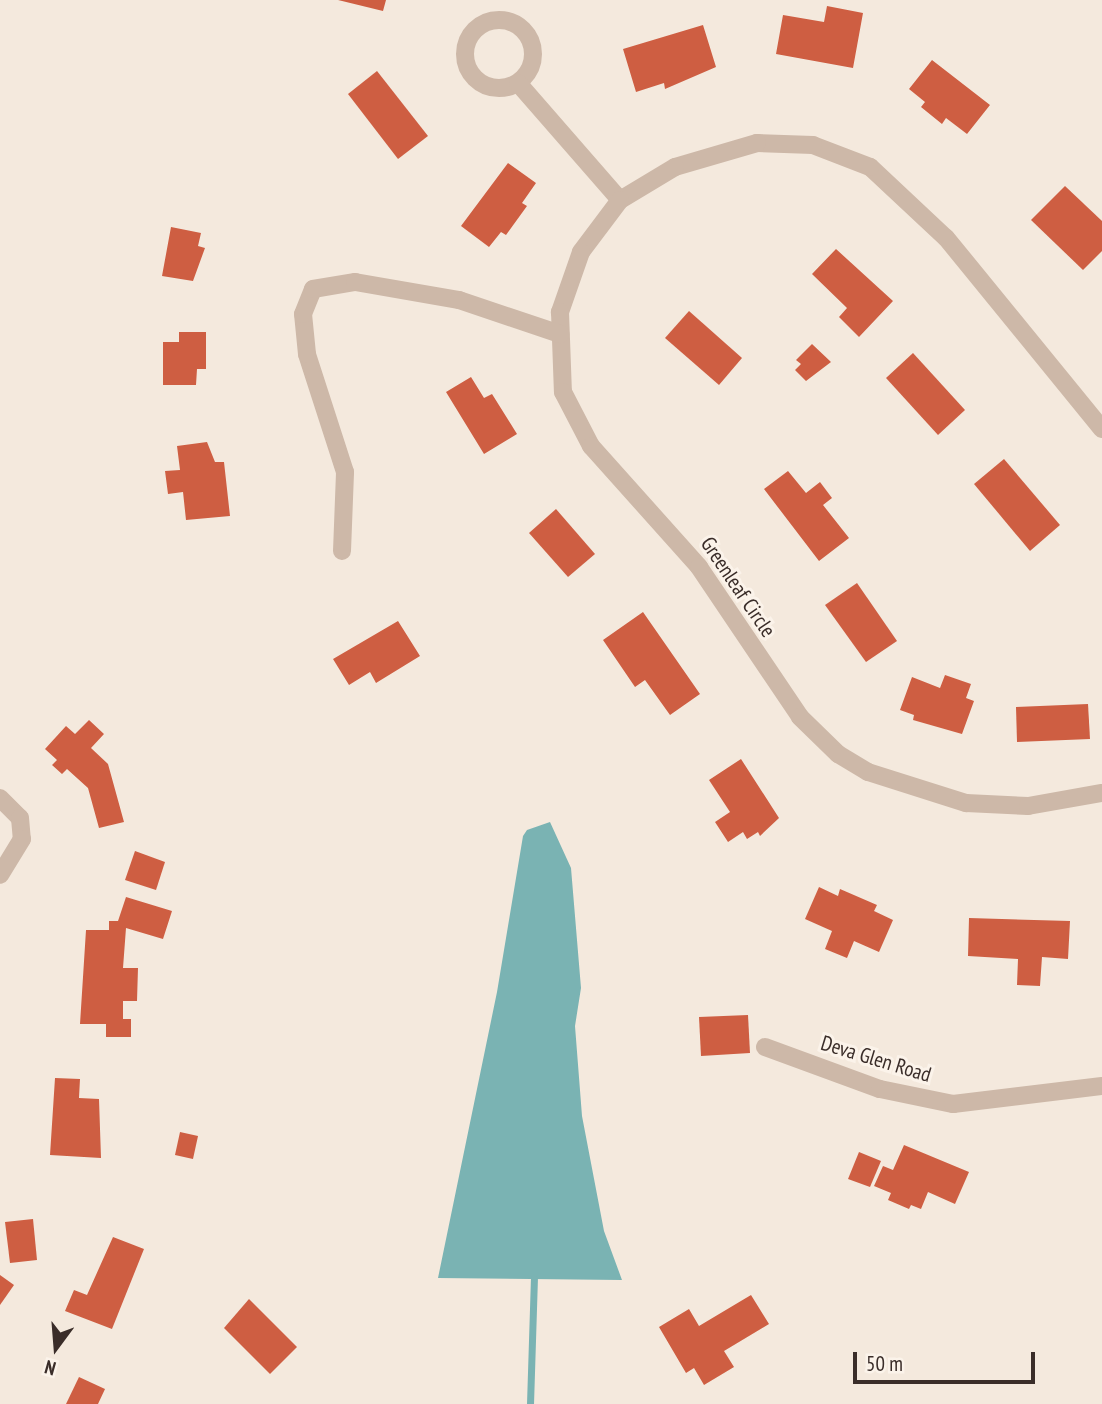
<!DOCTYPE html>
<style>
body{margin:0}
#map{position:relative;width:1102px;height:1404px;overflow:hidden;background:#f4e9dd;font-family:"PT Sans Narrow",sans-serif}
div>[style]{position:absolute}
.water>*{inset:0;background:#7ab3b3}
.stream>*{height:7px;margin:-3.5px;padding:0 3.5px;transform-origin:3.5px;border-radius:3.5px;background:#7ab3b3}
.building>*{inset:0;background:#ce5e42}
.street>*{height:18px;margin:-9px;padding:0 9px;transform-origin:9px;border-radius:9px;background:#cdb8a8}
.street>.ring{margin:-9px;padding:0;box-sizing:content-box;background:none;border:18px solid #cdb8a8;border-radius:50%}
span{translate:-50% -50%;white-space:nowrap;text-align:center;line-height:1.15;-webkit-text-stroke:6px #fbf3ea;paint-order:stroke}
.street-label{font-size:21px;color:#3a2d29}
.north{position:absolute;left:21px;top:1313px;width:70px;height:70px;-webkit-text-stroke:5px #fbf3ea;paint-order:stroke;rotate:196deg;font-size:19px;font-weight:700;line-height:28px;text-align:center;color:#3a2d29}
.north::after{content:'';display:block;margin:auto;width:24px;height:32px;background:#3a2d29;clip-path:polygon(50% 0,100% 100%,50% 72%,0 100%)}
.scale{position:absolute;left:853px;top:1352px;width:182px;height:32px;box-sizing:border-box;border:4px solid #3a2d29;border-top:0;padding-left:9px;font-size:21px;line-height:24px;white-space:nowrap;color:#3a2d29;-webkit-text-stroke:5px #fbf3ea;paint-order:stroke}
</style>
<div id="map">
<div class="water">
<i style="clip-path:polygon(550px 822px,571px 868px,581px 988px,575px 1026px,582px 1116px,604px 1231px,622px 1280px,438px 1278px,497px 992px,523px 836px,527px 830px)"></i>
</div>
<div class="stream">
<i style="left:530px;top:1404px;width:125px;rotate:-88.2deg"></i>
</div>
<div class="building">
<i style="clip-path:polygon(338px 0,386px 0,383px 11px)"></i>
<i style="clip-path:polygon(827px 6px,863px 13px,853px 68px,776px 54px,783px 15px,824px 22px)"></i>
<i style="clip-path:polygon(703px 25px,716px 67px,665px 89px,664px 83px,636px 92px,623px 49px)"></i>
<i style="clip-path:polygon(932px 60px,990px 105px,967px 134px,946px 118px,942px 124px,921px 107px,925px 102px,909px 89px)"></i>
<i style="clip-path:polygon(377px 71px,428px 136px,398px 159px,348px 94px)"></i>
<i style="clip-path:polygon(508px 163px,536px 183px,522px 203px,527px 206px,506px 235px,501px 232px,489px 247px,461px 226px)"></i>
<i style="clip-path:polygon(1065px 186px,1102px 221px,1102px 251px,1083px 270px,1031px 220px)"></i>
<i style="clip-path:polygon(171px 227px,201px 233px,198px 246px,205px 248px,193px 281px,162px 276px)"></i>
<i style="clip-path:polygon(836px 249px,893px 301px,859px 337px,839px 317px,847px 308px,812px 274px)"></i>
<i style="clip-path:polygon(689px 311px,742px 358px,719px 385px,665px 338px)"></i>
<i style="clip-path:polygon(179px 332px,206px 332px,206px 369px,197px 369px,196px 385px,163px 385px,163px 342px,179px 342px)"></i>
<i style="clip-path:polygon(812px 344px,831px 362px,806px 381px,795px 370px,801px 364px,796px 360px)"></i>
<i style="clip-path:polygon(913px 353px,965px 410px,938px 435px,886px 378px)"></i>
<i style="clip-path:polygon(471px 377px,484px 398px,492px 394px,517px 434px,484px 454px,446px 392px)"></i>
<i style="clip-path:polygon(207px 442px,215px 462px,224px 462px,230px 516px,186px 520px,183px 492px,168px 494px,165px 471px,180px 470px,177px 446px)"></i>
<i style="clip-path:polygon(1004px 459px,1060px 525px,1030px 551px,974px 484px)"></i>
<i style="clip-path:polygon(788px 471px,806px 493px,820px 482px,832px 498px,823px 505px,849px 538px,819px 561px,764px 489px)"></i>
<i style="clip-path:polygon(556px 509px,595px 554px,568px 577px,529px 533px)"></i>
<i style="clip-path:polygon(857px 583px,897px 641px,866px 662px,825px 605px)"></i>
<i style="clip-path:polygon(643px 612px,700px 694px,670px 715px,645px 680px,635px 687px,603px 640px)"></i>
<i style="clip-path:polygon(398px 621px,420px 656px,376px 683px,370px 672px,349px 685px,333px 659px)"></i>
<i style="clip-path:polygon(945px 675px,971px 684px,966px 698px,974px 701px,962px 734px,913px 720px,914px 715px,900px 710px,912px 677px,940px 688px)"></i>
<i style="clip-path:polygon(1088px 704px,1090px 739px,1017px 742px,1016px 707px)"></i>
<i style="clip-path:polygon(89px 720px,104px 734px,91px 748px,108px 764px,124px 822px,99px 828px,88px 788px,67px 769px,62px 774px,52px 765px,57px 760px,45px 749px,66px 726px,75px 734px)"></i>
<i style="clip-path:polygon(741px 759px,779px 818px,760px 836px,758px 832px,747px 839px,743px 832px,728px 842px,715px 822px,730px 812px,709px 780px)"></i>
<i style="clip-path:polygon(135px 851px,165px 862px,156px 890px,125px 880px)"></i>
<i style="clip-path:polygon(819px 887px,838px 896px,840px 889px,877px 905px,874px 911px,893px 920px,879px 952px,854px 941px,847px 958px,825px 949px,832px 931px,805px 919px)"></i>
<i style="clip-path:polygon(126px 897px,172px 911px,163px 939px,126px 928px,123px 968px,138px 968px,137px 1001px,123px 1001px,123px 1019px,131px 1019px,131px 1037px,106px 1037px,106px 1024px,80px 1024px,86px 930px,109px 930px,109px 921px,118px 921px)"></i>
<i style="clip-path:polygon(969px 918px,1070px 921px,1068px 959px,1042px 957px,1040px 986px,1017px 985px,1018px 959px,968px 956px)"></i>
<i style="clip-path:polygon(748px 1015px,750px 1053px,701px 1056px,699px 1017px)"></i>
<i style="clip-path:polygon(55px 1078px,80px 1079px,79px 1098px,99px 1099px,101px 1158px,50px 1155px)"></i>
<i style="clip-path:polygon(180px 1132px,198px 1136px,193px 1159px,175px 1155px)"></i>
<i style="clip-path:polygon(904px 1145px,969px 1172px,955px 1204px,928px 1192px,921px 1209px,911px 1205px,909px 1209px,888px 1200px,891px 1193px,874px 1186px,883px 1166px,893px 1170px)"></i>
<i style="clip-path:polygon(859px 1152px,881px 1161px,870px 1187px,848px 1179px)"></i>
<i style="clip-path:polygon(33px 1219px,37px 1260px,10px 1263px,5px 1222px)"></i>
<i style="clip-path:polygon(113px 1237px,144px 1249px,112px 1329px,65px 1311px,74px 1290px,87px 1295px)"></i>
<i style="clip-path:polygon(0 1275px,14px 1285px,0 1305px)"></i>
<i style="clip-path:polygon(751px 1295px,769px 1324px,724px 1351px,734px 1367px,704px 1385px,694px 1368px,686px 1373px,659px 1327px,689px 1309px,699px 1326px)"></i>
<i style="clip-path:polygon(249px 1299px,297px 1347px,270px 1374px,224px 1328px)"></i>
<i style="clip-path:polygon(79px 1377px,105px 1389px,98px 1404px,66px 1404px)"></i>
</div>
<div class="street">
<i class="ring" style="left:465px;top:20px;width:50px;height:50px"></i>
<i style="left:518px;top:83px;width:155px;rotate:48.9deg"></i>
<i style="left:1102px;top:429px;width:247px;rotate:-129.2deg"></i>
<i style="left:946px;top:238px;width:104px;rotate:-136.9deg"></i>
<i style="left:870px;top:167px;width:61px;rotate:-158.9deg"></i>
<i style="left:813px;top:145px;width:56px;rotate:-178deg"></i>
<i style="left:757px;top:143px;width:85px;rotate:163.7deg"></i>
<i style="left:675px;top:167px;width:64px;rotate:149deg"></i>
<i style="left:620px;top:200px;width:65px;rotate:126.9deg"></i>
<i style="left:581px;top:252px;width:64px;rotate:109.3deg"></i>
<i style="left:560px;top:312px;width:80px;rotate:87.9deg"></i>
<i style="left:563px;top:392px;width:61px;rotate:62.6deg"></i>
<i style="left:591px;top:446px;width:162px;rotate:48.2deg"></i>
<i style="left:699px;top:567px;width:181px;rotate:56deg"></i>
<i style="left:800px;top:717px;width:53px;rotate:44.2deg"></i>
<i style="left:838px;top:754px;width:35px;rotate:31deg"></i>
<i style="left:868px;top:772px;width:103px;rotate:17.6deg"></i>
<i style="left:966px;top:803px;width:62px;rotate:2.8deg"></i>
<i style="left:1028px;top:806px;width:75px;rotate:-10deg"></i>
<i style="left:342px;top:551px;width:79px;rotate:-87.8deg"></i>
<i style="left:345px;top:472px;width:124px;rotate:-107.9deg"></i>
<i style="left:307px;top:354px;width:40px;rotate:-95.7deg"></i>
<i style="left:303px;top:314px;width:27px;rotate:-68deg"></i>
<i style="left:313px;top:289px;width:43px;rotate:-9.5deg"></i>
<i style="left:355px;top:282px;width:106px;rotate:9.8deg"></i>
<i style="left:459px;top:300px;width:107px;rotate:18.6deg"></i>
<i style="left:0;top:798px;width:28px;rotate:45deg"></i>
<i style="left:20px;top:818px;width:21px;rotate:85deg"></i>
<i style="left:22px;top:839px;width:42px;rotate:121.4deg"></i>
<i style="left:765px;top:1047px;width:122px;rotate:20.1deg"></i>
<i style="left:880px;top:1089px;width:75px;rotate:11.6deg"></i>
<i style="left:953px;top:1104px;width:150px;rotate:-6.9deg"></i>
</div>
<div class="street-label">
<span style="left:738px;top:587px;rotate:56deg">Greenleaf Circle</span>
<span style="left:876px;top:1059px;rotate:17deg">Deva Glen Road</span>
</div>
<div class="north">N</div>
<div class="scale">50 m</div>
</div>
